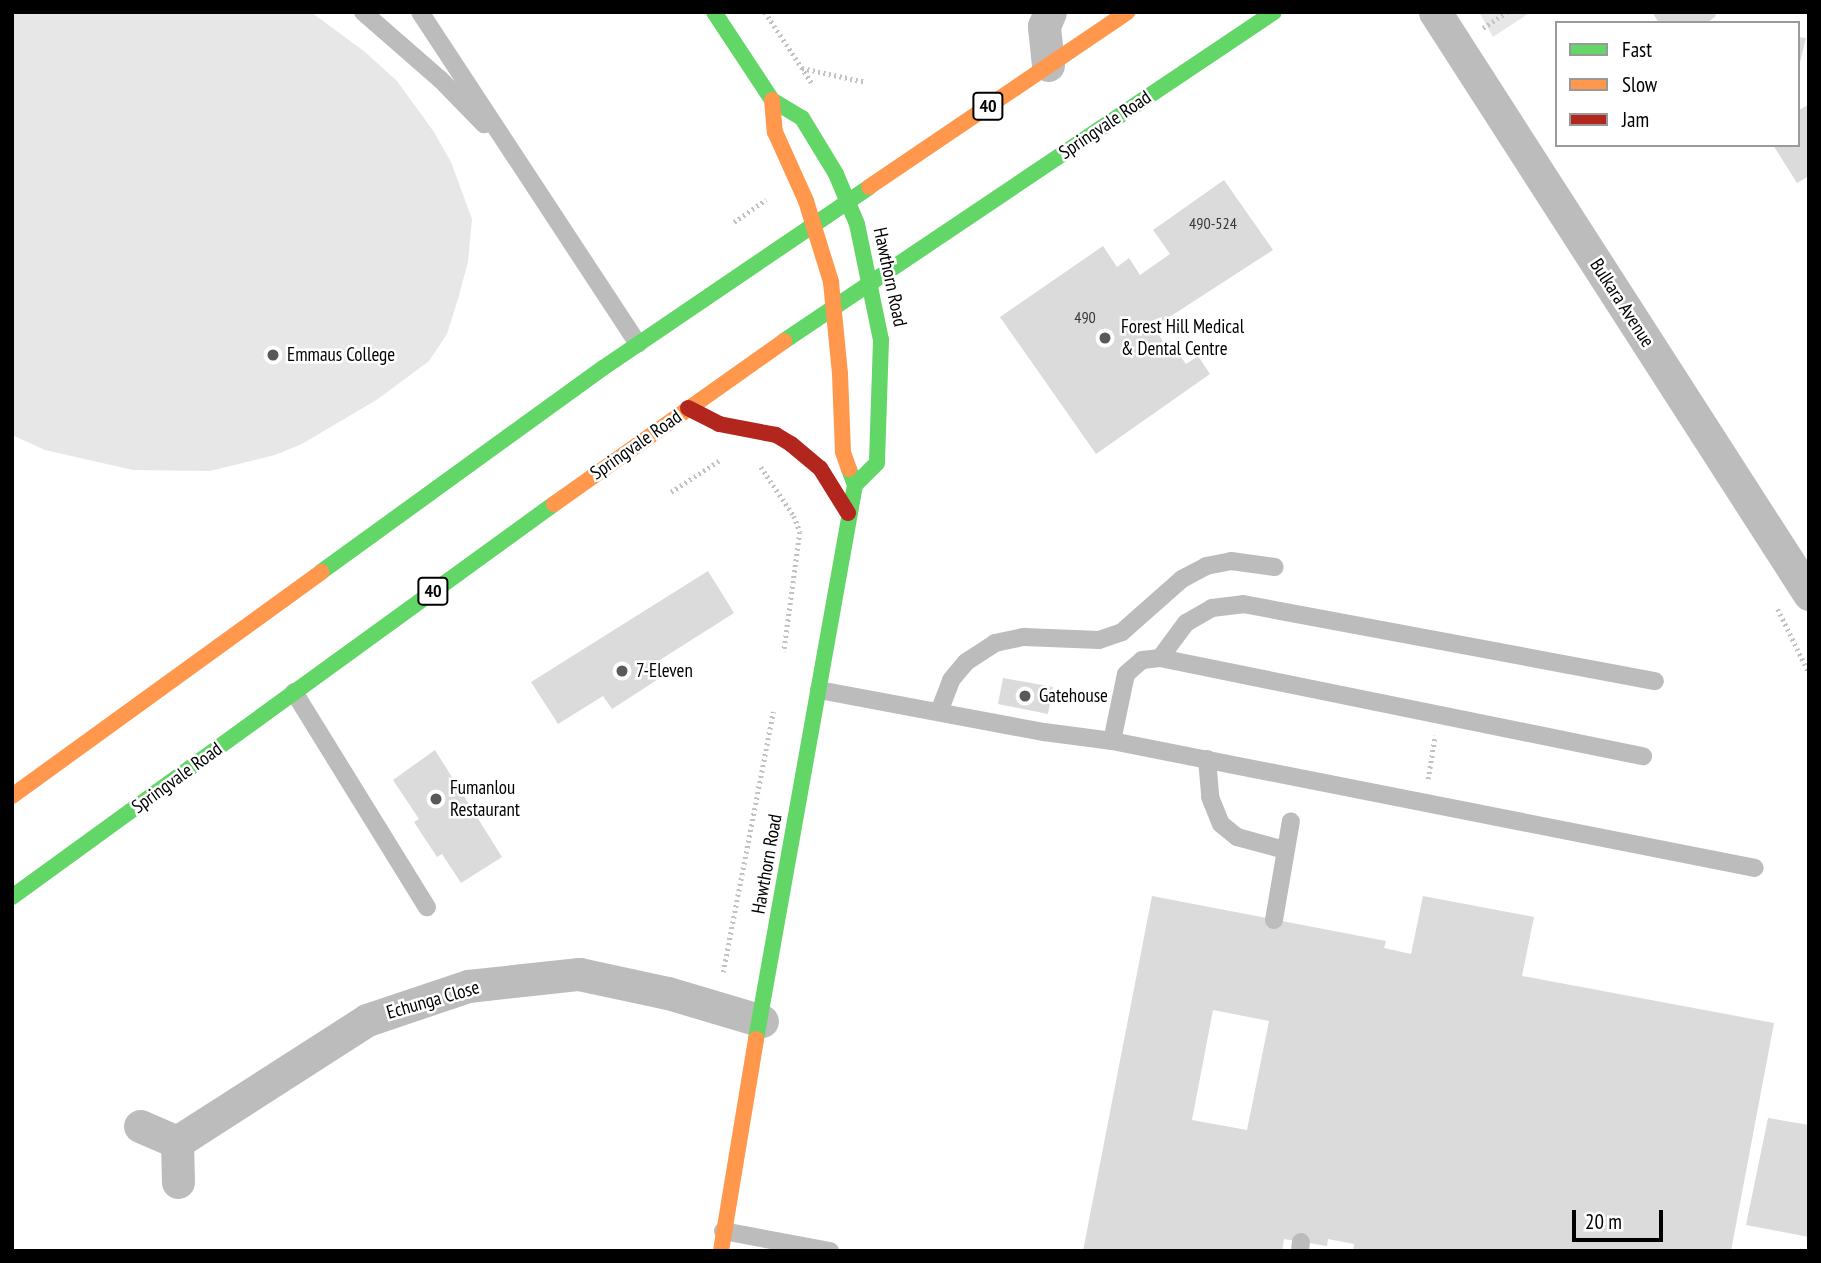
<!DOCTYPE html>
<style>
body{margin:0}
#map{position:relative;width:1821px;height:1263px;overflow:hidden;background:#fff;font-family:"PT Sans Narrow",sans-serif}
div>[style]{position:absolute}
.green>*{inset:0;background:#e7e7e7}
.building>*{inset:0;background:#dbdbdb}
.path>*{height:4.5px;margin-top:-2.25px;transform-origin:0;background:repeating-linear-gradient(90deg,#c2c2c2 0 2px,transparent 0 5.5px)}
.lane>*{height:18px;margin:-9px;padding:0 9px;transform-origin:9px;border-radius:9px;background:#bcbcbc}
.street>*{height:33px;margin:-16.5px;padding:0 16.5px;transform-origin:16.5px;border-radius:16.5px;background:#bcbcbc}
.fast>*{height:16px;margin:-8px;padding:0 8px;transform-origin:8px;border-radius:8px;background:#63d668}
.slow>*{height:16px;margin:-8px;padding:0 8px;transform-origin:8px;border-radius:8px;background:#ff974d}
.jam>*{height:16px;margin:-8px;padding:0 8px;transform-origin:8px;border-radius:8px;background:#b3261e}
.dots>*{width:19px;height:19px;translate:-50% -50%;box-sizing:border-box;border:4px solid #fff;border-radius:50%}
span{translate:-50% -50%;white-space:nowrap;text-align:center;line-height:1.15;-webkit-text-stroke:5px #fff;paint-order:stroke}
.number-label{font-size:16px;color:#373737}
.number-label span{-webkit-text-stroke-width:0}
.shield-label span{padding:2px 5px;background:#fff;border:2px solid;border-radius:5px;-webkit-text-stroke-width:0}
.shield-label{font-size:18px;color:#000;font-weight:700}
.street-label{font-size:19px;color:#000}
.poi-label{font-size:19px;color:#000}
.left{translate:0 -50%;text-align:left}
.frame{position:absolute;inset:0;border:14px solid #000;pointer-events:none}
.legend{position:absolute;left:1555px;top:21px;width:245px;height:126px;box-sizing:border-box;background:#fff;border:2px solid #999;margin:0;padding:9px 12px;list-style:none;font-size:21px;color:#000}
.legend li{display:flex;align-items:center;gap:14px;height:35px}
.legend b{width:35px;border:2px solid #999}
.scale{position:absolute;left:1572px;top:1210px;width:91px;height:32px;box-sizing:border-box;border:4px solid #000;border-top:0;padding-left:9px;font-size:21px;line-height:24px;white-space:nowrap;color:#000;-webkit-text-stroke:5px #fff;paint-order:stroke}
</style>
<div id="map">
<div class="green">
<i style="clip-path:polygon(12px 12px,311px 12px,365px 52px,397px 81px,434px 132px,451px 162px,472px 219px,468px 262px,458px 299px,447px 334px,429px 361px,378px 399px,302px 444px,275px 455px,210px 471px,133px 470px,45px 450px,12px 435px)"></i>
<i style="clip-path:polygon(1479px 12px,1531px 12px,1493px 37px)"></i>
</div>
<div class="building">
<i style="clip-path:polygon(1652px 12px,1714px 12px,1716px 16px,1707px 23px,1659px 23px)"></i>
<i style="clip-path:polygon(1798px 37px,1806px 38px,1799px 66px,1798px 66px)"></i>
<i style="clip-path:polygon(1809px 104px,1809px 176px,1797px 183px,1773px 145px,1798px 145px,1798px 111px)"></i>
<i style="clip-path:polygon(1224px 180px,1273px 250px,1154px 327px,1164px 343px,1169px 340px,1186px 364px,1198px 356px,1210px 374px,1096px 454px,1000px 317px,1103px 246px,1117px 267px,1129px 258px,1140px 275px,1170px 254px,1153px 230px)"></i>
<i style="clip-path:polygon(708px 571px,734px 613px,652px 665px,660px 678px,612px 709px,603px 696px,558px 724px,531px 682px)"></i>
<i style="clip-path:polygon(1003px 678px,1053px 687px,1048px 714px,998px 704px)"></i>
<i style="clip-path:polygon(435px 750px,502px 857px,461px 883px,442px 854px,437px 857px,414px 822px,419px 819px,393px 780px)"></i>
<i style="clip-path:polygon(evenodd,1152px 896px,1386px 941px,1384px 948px,1411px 954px,1423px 896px,1534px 917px,1522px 976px,1774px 1023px,1731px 1251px,1353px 1251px,1354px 1244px,1328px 1239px,1327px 1246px,1284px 1239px,1282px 1251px,1083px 1251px,1152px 896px,1213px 1010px,1269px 1021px,1247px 1130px,1192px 1120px,1213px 1010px)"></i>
<i style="clip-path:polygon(1768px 1118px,1809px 1125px,1809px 1237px,1746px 1225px)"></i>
</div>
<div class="path">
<i style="left:765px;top:12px;width:85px;rotate:56.5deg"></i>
<i style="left:1483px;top:28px;width:29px;rotate:-34deg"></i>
<i style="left:802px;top:68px;width:65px;rotate:12.5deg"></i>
<i style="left:734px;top:222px;width:39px;rotate:-35deg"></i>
<i style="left:761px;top:467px;width:59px;rotate:56deg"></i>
<i style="left:794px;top:516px;width:17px;rotate:69deg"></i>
<i style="left:800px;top:532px;width:121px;rotate:97.6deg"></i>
<i style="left:671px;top:492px;width:59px;rotate:-33.1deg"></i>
<i style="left:1778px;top:609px;width:71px;rotate:64.2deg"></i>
<i style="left:1428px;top:779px;width:44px;rotate:-80.8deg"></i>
<i style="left:723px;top:972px;width:265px;rotate:-79.1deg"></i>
</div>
<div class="lane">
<i style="left:363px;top:12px;width:103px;rotate:41.1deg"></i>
<i style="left:441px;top:80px;width:62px;rotate:45.7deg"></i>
<i style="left:420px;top:12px;width:397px;rotate:56.7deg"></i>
<i style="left:1160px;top:658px;width:44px;rotate:-53.4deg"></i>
<i style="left:1186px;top:623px;width:30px;rotate:-30deg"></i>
<i style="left:1212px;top:608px;width:31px;rotate:-7deg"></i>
<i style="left:1243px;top:604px;width:419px;rotate:10.6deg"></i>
<i style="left:819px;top:690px;width:229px;rotate:10.6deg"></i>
<i style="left:1044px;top:732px;width:69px;rotate:7.5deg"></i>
<i style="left:1112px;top:741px;width:655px;rotate:11.17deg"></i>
<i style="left:294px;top:692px;width:253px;rotate:58.3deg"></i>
<i style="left:939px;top:712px;width:34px;rotate:-69deg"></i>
<i style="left:951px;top:680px;width:23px;rotate:-50deg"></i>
<i style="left:966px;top:662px;width:35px;rotate:-33deg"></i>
<i style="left:995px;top:643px;width:30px;rotate:-12deg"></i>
<i style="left:1024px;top:637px;width:75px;rotate:2.3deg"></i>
<i style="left:1099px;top:640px;width:24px;rotate:-19deg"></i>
<i style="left:1122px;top:632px;width:80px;rotate:-41.5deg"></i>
<i style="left:1182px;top:579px;width:27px;rotate:-28deg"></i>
<i style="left:1206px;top:566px;width:25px;rotate:-11deg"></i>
<i style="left:1231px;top:561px;width:44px;rotate:7.8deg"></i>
<i style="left:1112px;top:741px;width:68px;rotate:-78.2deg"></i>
<i style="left:1126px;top:674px;width:21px;rotate:-41deg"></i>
<i style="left:1142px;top:660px;width:18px;rotate:-6deg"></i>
<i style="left:1160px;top:658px;width:493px;rotate:11.5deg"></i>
<i style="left:1207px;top:759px;width:38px;rotate:85deg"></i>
<i style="left:1210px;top:797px;width:29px;rotate:68deg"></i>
<i style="left:1221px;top:824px;width:21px;rotate:39deg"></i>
<i style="left:1237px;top:837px;width:50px;rotate:15.2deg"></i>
<i style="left:1274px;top:920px;width:100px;rotate:-80.3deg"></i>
<i style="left:723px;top:1231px;width:109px;rotate:10.6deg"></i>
<i style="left:1300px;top:1251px;width:9px;rotate:-84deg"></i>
</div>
<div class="street">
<i style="left:1435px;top:12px;width:692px;rotate:57.27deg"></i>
<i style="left:1048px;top:65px;width:39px;rotate:-96deg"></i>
<i style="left:1044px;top:26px;width:15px;rotate:-67deg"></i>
<i style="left:140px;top:1126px;width:40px;rotate:23.4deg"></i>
<i style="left:177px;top:1142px;width:40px;rotate:88.6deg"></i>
<i style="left:177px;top:1142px;width:226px;rotate:-32.7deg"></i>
<i style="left:367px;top:1020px;width:107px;rotate:-18.6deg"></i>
<i style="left:468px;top:986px;width:112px;rotate:-6.2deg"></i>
<i style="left:579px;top:974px;width:91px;rotate:12.1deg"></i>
<i style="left:668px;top:993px;width:98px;rotate:16.6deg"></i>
</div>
<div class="fast">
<i style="left:714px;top:12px;width:105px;rotate:56.6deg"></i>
<i style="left:772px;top:100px;width:35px;rotate:31deg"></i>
<i style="left:802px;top:118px;width:66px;rotate:58.7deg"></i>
<i style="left:836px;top:174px;width:54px;rotate:67.2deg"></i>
<i style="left:857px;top:224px;width:118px;rotate:78.3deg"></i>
<i style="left:881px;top:340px;width:123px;rotate:91.9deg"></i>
<i style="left:877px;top:463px;width:31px;rotate:135deg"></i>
<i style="left:784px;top:341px;width:590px;rotate:-33.88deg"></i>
<i style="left:321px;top:572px;width:348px;rotate:-35.9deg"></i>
<i style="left:603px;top:368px;width:322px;rotate:-34.2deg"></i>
<i style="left:12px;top:897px;width:669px;rotate:-35.95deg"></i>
<i style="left:756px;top:1039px;width:563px;rotate:-79.87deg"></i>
<i style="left:855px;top:485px;width:17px;rotate:-111deg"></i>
</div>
<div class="slow">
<i style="left:772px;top:100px;width:32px;rotate:85deg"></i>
<i style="left:775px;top:132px;width:76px;rotate:65.8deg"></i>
<i style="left:806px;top:201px;width:85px;rotate:72.8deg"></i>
<i style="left:831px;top:282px;width:92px;rotate:84.4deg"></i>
<i style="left:840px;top:374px;width:78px;rotate:87.8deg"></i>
<i style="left:843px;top:452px;width:18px;rotate:71deg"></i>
<i style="left:869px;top:187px;width:312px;rotate:-34.1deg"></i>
<i style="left:554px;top:504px;width:282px;rotate:-35.3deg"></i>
<i style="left:12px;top:796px;width:382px;rotate:-35.9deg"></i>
<i style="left:721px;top:1251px;width:215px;rotate:-80.6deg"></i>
</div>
<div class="jam">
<i style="left:688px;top:408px;width:35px;rotate:27deg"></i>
<i style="left:719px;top:424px;width:58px;rotate:10.9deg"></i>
<i style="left:776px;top:435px;width:17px;rotate:31deg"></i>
<i style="left:791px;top:444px;width:38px;rotate:40deg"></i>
<i style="left:820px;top:468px;width:53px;rotate:58.1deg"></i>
</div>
<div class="dots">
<i style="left:1105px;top:338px;background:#595959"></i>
<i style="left:273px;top:355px;background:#595959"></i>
<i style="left:622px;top:671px;background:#595959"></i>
<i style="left:1025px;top:696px;background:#595959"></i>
<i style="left:436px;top:799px;background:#595959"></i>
</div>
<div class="number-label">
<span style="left:1213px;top:223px">490-524</span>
<span style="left:1085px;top:317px">490</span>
</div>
<div class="shield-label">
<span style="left:988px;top:106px">40</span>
<span style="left:433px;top:591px">40</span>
</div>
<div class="street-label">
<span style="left:1105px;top:125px;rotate:-34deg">Springvale Road</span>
<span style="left:890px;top:277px;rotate:78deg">Hawthorn Road</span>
<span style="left:1622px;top:303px;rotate:57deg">Bulkara Avenue</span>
<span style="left:636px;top:445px;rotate:-35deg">Springvale Road</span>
<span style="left:177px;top:778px;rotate:-36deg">Springvale Road</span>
<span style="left:767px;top:864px;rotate:-80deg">Hawthorn Road</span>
<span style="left:433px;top:1000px;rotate:-16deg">Echunga Close</span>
</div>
<div class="poi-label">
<span class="left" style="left:1121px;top:338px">Forest Hill Medical<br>&amp; Dental Centre</span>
<span class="left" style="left:287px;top:355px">Emmaus College</span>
<span class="left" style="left:636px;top:671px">7-Eleven</span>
<span class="left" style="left:1039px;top:696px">Gatehouse</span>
<span class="left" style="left:450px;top:799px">Fumanlou<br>Restaurant</span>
</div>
<div class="frame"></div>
<ul class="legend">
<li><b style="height:9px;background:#63d668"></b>Fast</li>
<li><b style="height:9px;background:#ff974d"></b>Slow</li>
<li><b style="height:9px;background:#b3261e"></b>Jam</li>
</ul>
<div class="scale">20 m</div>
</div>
